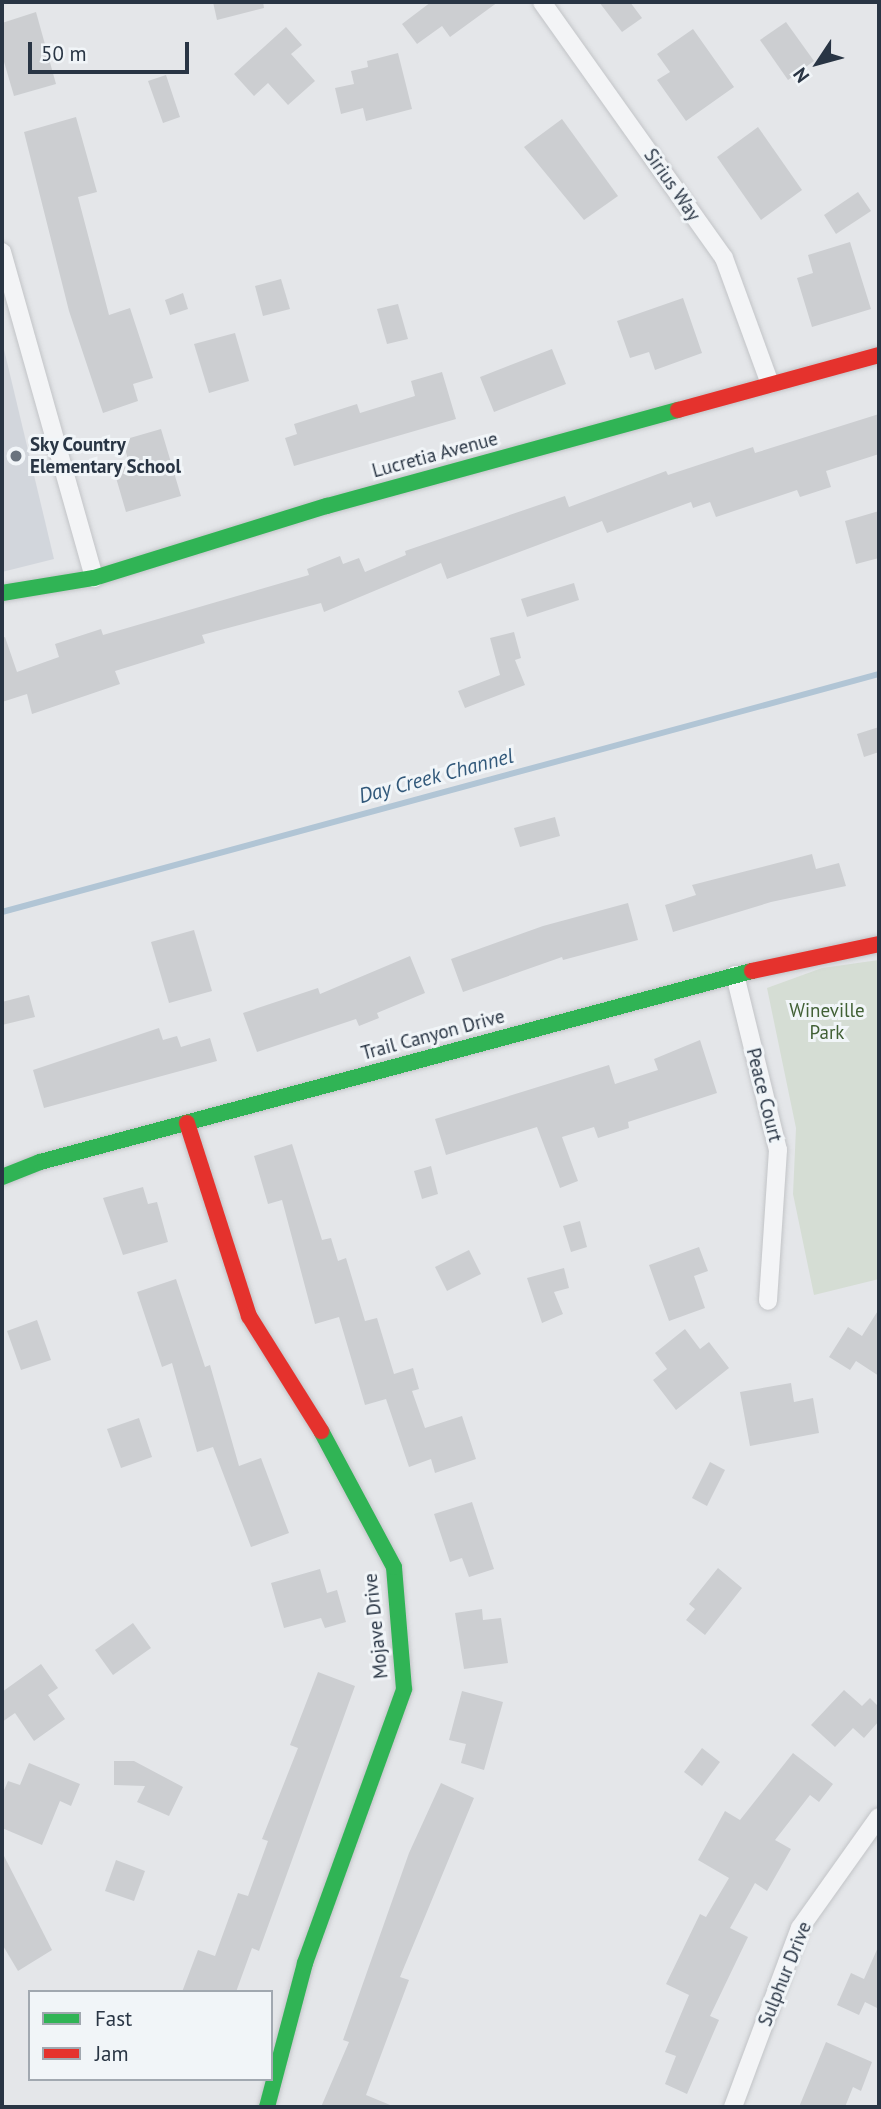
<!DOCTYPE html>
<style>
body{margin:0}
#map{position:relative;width:881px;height:2109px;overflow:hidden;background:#e4e6e9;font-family:"PT Sans",sans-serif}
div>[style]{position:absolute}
.built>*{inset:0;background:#d2d6dc}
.green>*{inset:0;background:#d5ddd4}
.stream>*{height:6px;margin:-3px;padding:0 3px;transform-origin:3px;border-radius:3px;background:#b1c5d5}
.building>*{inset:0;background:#ccced1}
.roads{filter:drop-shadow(0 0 2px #c2c4c7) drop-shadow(0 0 2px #c2c4c7)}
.street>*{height:18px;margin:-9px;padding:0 9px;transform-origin:9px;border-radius:9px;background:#f3f4f6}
.fast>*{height:16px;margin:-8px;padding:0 8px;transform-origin:8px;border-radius:8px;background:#30b455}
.jam>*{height:16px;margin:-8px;padding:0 8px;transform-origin:8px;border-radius:8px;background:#e5322d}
.dots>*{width:19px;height:19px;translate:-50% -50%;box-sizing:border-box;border:4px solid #f1f5f8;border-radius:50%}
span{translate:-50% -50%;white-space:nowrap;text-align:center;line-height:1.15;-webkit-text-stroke:6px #f1f5f8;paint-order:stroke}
.street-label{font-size:19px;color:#293544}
.poi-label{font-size:19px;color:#293544;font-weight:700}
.left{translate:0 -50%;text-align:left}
.park-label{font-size:19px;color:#416035}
.water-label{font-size:21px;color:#31587a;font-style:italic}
.frame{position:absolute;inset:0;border:4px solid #293544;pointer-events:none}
.legend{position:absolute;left:28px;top:1990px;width:245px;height:91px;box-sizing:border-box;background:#f1f5f8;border:2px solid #a1a8b0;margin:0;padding:9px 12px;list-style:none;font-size:21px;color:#293544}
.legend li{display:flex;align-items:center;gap:14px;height:35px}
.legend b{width:35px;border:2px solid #a1a8b0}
.north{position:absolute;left:783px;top:28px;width:70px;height:70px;-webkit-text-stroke:5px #f1f5f8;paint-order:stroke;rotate:234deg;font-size:19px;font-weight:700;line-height:28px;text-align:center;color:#293544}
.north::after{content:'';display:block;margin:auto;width:24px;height:32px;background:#293544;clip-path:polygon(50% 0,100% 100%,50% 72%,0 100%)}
.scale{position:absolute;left:28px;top:42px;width:161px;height:32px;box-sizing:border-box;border:4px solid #293544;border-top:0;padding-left:9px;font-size:21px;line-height:24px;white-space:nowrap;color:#293544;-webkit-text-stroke:5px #f1f5f8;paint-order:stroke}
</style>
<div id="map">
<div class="built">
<i style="clip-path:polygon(2px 341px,54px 559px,2px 572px)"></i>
</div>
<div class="green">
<i style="clip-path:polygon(879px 960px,879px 1279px,814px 1295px,793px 1194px,796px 1128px,767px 988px,822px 968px)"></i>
</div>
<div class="stream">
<i style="left:2px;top:912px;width:909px;rotate:-15.18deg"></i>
</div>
<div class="building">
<i style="clip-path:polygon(213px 2px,263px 2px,264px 8px,217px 20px)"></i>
<i style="clip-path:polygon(431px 2px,498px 2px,450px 37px,442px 26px,417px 44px,402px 24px)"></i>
<i style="clip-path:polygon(599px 2px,630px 2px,642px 18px,622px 32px)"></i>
<i style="clip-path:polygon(36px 12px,56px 84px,14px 96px,2px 55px,2px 23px)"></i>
<i style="clip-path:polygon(786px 22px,814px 61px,788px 80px,760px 40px)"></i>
<i style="clip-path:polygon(286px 27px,302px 45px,291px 54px,315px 81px,288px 105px,268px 83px,254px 96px,234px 74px)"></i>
<i style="clip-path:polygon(693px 29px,734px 87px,686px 121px,657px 80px,670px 72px,657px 54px)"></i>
<i style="clip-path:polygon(398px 53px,412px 109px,366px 121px,363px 108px,341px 114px,335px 88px,354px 84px,351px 71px,368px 67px,367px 61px)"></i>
<i style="clip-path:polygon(166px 75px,180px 117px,163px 123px,148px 81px)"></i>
<i style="clip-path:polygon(76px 117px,97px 192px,78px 197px,109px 315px,130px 308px,153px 378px,133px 384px,138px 401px,103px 413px,69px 311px,24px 132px)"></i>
<i style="clip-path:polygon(562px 119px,618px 196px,584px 220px,524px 147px)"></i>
<i style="clip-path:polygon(758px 127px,802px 190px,761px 220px,717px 157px)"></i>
<i style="clip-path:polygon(858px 192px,871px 211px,836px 234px,824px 215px)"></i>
<i style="clip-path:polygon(850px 242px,871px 309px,812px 327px,797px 278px,813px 273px,808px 255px)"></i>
<i style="clip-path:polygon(281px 279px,290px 309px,263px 316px,255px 286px)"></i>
<i style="clip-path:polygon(183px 293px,188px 309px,170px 315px,165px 300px)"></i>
<i style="clip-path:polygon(683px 298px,702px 353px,655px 370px,649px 352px,630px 358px,617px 321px)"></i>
<i style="clip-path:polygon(398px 304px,408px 339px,387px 344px,377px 309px)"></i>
<i style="clip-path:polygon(235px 333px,249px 381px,209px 393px,194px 344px)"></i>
<i style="clip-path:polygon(552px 349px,566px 384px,494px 412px,480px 377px)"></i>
<i style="clip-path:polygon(442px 372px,456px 419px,294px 466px,285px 438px,297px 434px,294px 424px,357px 404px,360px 413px,415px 396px,411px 381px)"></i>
<i style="clip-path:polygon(879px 414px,879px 454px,826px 471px,831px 487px,800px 497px,797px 490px,716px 517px,710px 502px,693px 508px,691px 502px,607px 533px,602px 521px,447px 579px,441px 563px,324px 612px,321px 603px,202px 635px,205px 643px,115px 671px,120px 684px,32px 714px,27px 694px,2px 702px,2px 638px,5px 637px,17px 672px,59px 657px,55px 644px,101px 629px,103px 635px,309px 575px,307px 569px,340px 556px,343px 564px,359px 558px,365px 572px,406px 555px,405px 551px,565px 496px,569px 507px,666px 471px,668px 475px,753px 447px,755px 453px)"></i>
<i style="clip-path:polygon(161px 429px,181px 496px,126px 512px,112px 464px,128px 460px,123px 440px)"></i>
<i style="clip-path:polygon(879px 511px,879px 558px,856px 564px,845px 521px)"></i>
<i style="clip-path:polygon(574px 583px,579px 600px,527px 617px,521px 599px)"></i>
<i style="clip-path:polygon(514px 632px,521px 658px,515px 660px,525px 685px,465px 708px,458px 691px,500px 675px,490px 638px)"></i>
<i style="clip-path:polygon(879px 727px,879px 752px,864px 757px,857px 734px)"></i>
<i style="clip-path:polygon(555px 817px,560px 836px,520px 847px,514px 828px)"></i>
<i style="clip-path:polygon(812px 854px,816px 869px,839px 863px,846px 886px,771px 902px,673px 932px,665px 905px,696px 895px,692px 885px)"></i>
<i style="clip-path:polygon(628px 903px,638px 940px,563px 960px,562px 957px,463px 992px,451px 959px,543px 926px)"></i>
<i style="clip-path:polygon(194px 930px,212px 991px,169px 1003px,151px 942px)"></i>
<i style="clip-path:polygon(410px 956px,425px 993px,377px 1013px,379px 1018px,359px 1026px,356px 1019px,257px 1052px,243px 1013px,318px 988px,320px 994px)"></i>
<i style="clip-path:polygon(29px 995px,35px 1017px,2px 1025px,2px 1002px)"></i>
<i style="clip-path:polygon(159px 1028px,163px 1040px,177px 1036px,181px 1047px,210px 1038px,217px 1061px,44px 1108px,33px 1070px)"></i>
<i style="clip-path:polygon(700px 1040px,717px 1093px,628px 1122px,629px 1128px,598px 1138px,594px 1127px,562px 1137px,578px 1181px,560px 1188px,537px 1127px,446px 1155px,435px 1119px,609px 1065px,615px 1084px,658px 1070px,654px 1059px)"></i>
<i style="clip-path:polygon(292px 1144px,322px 1240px,331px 1238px,338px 1261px,346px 1258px,365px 1321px,377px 1318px,394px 1374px,413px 1368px,419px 1389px,412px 1391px,425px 1428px,462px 1416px,476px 1459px,435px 1473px,431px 1459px,409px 1467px,386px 1399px,365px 1405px,339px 1317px,315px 1324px,282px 1200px,268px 1204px,254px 1156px)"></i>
<i style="clip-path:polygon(431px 1166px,438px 1194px,422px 1199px,414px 1171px)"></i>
<i style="clip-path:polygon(143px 1187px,148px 1204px,157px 1202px,168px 1242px,123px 1255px,103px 1198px)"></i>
<i style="clip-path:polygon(580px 1221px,587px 1247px,571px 1252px,563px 1226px)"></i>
<i style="clip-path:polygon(699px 1247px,708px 1271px,694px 1276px,705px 1308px,669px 1321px,649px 1265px)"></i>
<i style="clip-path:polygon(469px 1250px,481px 1274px,447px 1291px,435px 1267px)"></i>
<i style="clip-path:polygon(564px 1268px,569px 1288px,554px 1292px,563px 1314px,542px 1323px,527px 1278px)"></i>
<i style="clip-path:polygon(176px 1279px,205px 1367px,210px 1365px,239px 1466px,261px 1458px,289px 1533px,251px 1547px,213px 1447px,197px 1452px,172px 1363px,162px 1367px,137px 1292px)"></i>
<i style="clip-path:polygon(879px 1309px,879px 1376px,856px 1361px,850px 1370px,829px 1357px,848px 1327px,862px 1336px)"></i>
<i style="clip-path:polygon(37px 1320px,51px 1360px,21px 1370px,7px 1331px)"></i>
<i style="clip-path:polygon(685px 1329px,700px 1349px,709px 1342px,729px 1368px,676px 1410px,653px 1380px,667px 1369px,655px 1353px)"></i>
<i style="clip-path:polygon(791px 1383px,794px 1402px,813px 1398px,819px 1433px,750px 1446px,740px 1392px)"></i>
<i style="clip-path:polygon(139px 1418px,152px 1457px,121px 1468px,107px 1429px)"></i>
<i style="clip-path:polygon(710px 1462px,725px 1470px,707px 1506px,692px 1498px)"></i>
<i style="clip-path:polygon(472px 1502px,494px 1569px,469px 1577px,462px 1558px,450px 1562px,434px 1514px)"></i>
<i style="clip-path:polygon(718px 1568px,742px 1588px,705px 1635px,686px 1620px,695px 1609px,689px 1604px)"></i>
<i style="clip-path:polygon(320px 1569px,327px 1593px,337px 1590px,346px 1622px,325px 1628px,321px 1618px,284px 1628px,271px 1583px)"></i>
<i style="clip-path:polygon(482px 1609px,483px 1620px,501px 1618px,508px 1663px,464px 1669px,455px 1613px)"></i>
<i style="clip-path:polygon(133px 1623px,151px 1648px,113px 1675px,95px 1650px)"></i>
<i style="clip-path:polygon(41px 1664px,58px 1688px,48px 1695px,65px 1719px,34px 1741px,15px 1713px,2px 1722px,2px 1692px)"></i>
<i style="clip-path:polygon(318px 1672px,355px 1686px,259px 1951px,252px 1948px,236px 1992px,182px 1992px,198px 1950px,215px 1956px,238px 1893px,248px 1896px,268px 1841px,262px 1839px,298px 1748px,290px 1745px)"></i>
<i style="clip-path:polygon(844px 1690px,862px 1706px,870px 1698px,879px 1707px,879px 1721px,864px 1738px,853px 1728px,835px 1747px,811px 1725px)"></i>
<i style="clip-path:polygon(462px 1691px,503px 1702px,484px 1770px,461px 1763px,466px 1744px,449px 1740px)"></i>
<i style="clip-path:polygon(702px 1748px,720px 1762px,702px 1786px,684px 1772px)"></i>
<i style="clip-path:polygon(793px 1753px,833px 1784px,819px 1802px,810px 1795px,775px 1840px,791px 1849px,767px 1891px,755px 1883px,730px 1928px,748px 1937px,710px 2016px,719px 2020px,687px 2094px,665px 2084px,676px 2056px,665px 2052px,689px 1995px,666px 1984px,700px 1914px,706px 1917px,729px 1878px,698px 1860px,725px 1811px,740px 1820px)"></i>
<i style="clip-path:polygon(114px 1761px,134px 1761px,183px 1787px,169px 1816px,137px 1802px,145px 1786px,114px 1785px)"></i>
<i style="clip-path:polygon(29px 1763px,80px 1784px,71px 1806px,60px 1801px,42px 1845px,2px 1828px,2px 1795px,8px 1781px,20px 1785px)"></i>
<i style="clip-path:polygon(441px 1783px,474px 1798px,400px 1977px,409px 1980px,366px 2095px,395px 2107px,321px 2107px,349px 2042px,343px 2040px,409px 1853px)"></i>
<i style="clip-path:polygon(2px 1852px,52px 1950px,18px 1971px,2px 1944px)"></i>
<i style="clip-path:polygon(116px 1860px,145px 1871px,134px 1901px,105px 1891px)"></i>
<i style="clip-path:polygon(879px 1945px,879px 2009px,865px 2002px,859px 2015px,837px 2005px,851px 1973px,864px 1979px)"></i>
<i style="clip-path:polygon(826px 2042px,872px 2062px,861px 2091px,853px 2087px,845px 2107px,799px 2107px)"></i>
</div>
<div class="roads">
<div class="street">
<i style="left:542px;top:2px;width:314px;rotate:54.6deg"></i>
<i style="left:724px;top:258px;width:134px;rotate:69.9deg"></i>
<i style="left:2px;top:252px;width:339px;rotate:74.2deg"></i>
<i style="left:735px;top:975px;width:180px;rotate:76.2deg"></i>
<i style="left:778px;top:1150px;width:151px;rotate:93.8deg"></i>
<i style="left:733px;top:2107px;width:191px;rotate:-69.5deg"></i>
<i style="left:800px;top:1928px;width:136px;rotate:-54.6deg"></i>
</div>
<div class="fast">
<i style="left:2px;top:593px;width:93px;rotate:-9.3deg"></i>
<i style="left:94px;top:578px;width:244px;rotate:-17.2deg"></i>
<i style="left:327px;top:506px;width:364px;rotate:-15.3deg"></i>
<i style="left:2px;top:1177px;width:41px;rotate:-21.5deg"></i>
<i style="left:40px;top:1162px;width:737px;rotate:-15.02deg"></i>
<i style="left:267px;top:2107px;width:149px;rotate:-75.2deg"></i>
<i style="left:305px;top:1963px;width:291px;rotate:-70.1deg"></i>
<i style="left:404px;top:1689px;width:122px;rotate:-94.7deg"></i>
<i style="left:394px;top:1567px;width:154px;rotate:-118.2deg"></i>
</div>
<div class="jam">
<i style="left:678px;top:410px;width:208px;rotate:-15.3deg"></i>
<i style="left:752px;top:971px;width:130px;rotate:-12deg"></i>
<i style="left:187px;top:1123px;width:203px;rotate:72.2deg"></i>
<i style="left:249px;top:1316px;width:136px;rotate:57.9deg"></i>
</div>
</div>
<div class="dots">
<i style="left:16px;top:456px;background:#6a737e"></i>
</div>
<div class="street-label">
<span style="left:672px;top:185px;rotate:55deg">Sirius Way</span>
<span style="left:435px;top:455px;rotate:-15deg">Lucretia Avenue</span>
<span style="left:433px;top:1035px;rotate:-15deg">Trail Canyon Drive</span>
<span style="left:764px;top:1095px;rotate:76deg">Peace Court</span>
<span style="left:376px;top:1626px;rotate:-96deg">Mojave Drive</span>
<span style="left:785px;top:1974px;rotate:-68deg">Sulphur Drive</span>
</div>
<div class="poi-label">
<span class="left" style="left:30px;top:456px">Sky Country<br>Elementary School</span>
</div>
<div class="park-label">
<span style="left:827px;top:1022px">Wineville<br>Park</span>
</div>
<div class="water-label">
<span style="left:436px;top:776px;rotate:-15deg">Day Creek Channel</span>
</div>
<div class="frame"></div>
<ul class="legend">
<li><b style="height:9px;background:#30b455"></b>Fast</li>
<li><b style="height:9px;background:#e5322d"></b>Jam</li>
</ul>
<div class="north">N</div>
<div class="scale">50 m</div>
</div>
